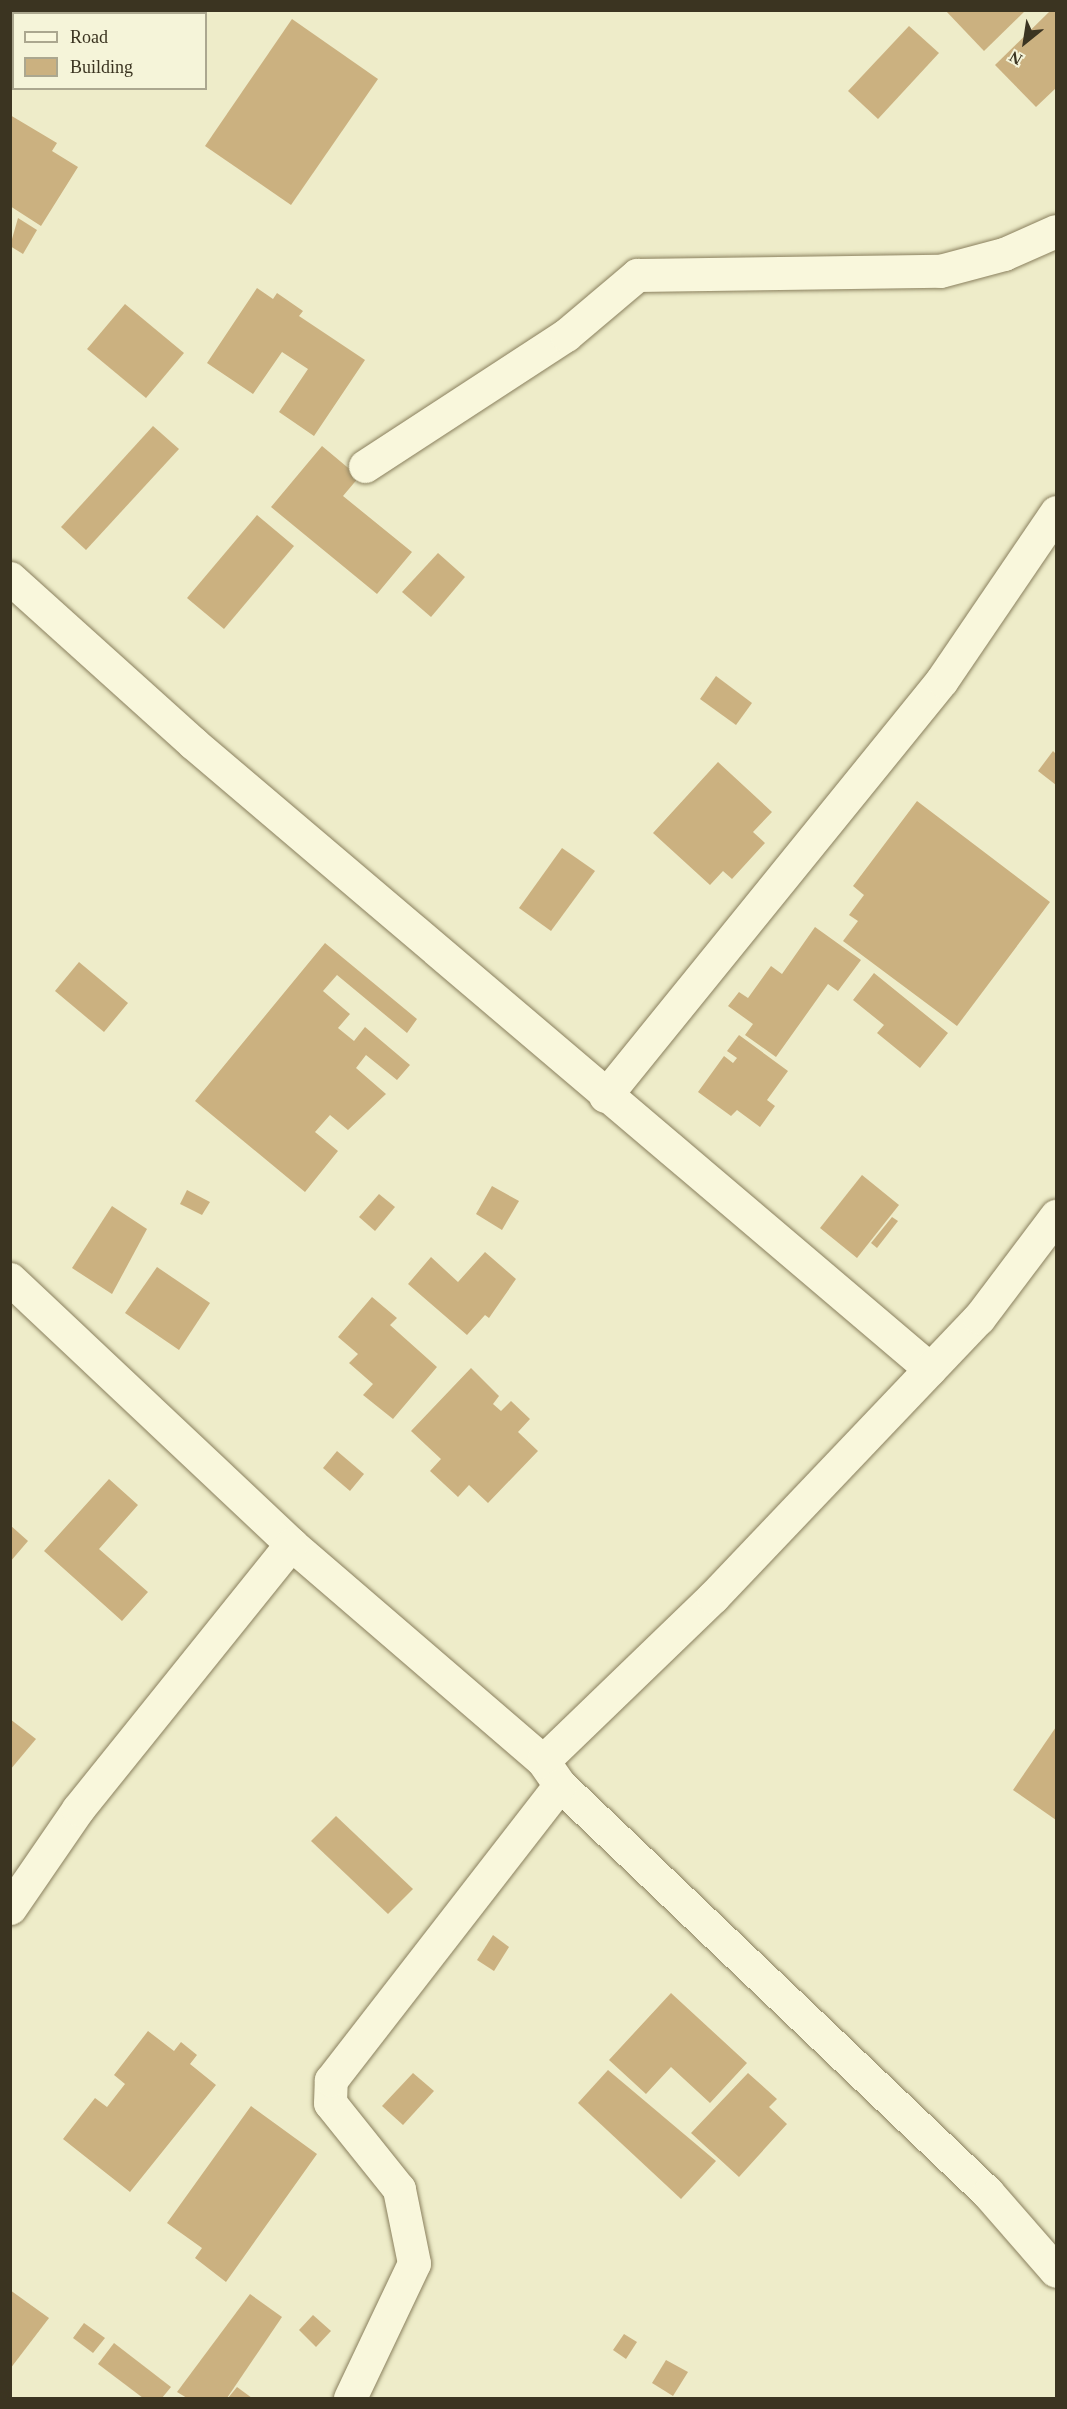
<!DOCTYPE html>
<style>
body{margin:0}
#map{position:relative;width:1067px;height:2409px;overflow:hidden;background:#eeecc9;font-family:"Times New Roman",serif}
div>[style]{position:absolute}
.building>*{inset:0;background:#cbb180}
.roads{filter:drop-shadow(0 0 2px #8a805e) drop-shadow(0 0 2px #8a805e)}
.minor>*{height:33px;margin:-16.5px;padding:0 16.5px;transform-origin:16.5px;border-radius:16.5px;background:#f9f7dc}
span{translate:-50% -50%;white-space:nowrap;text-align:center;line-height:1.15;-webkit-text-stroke:4.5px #f5f4d9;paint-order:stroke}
.frame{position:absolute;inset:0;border:12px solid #3b3421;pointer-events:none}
.legend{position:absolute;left:12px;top:12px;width:195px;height:78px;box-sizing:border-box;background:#f5f4d9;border:2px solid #aba78f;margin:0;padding:8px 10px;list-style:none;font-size:18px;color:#3b3421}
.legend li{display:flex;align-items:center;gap:12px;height:30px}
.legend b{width:30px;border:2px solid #aba78f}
.north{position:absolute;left:995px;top:12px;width:60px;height:60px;-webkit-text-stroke:4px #f5f4d9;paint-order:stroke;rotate:210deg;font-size:16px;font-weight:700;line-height:24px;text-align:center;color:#3b3421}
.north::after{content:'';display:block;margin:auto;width:21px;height:27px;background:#3b3421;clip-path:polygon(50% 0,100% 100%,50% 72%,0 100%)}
</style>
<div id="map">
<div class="building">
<i style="clip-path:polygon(945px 10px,1026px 10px,984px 51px)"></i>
<i style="clip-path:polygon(1051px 10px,1056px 10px,1056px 88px,1036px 107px,995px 65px)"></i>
<i style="clip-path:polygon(292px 19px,378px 79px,291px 205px,205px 146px)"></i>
<i style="clip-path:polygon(909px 26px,939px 53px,878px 119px,848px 91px)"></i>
<i style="clip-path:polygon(10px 115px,57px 143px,52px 151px,78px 167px,41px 226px,10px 206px)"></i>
<i style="clip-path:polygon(18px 218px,37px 230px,23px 254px,10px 246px)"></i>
<i style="clip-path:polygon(257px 288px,273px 299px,277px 293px,303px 311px,299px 316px,365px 360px,314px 436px,279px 412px,308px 369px,282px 352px,253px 394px,207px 363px)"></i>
<i style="clip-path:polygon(125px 304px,184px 353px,146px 398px,87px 349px)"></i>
<i style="clip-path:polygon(153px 426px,179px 449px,86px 550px,61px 527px)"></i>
<i style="clip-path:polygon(322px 446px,359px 477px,343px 496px,412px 552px,377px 594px,271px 507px)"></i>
<i style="clip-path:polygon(257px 515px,294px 546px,224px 629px,187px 598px)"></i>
<i style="clip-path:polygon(438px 553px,465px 577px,431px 617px,402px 592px)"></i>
<i style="clip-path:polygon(716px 676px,752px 703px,736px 725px,700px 699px)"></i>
<i style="clip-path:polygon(1053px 751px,1056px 754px,1056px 785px,1038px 771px)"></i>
<i style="clip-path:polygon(718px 762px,772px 812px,753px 832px,765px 843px,732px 879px,723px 871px,710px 885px,653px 833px)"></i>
<i style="clip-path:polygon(917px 801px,1050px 902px,957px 1026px,843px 941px,858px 921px,849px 915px,864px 895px,853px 886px)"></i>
<i style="clip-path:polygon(562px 848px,595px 871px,551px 931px,519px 908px)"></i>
<i style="clip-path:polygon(815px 927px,861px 960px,838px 991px,828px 984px,776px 1057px,745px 1035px,753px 1024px,728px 1006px,739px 992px,748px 998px,771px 966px,782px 974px)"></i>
<i style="clip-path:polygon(325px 943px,417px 1019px,407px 1033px,337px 975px,323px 991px,350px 1014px,338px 1028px,354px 1041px,365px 1027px,410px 1065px,397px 1080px,366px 1055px,356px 1068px,386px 1094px,348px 1130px,330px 1115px,315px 1132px,338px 1151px,305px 1192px,195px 1101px)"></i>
<i style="clip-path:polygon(79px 962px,128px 1003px,104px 1032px,55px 991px)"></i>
<i style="clip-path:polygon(874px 973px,948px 1033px,920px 1068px,877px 1033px,884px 1025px,853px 1000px)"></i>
<i style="clip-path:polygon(739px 1035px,788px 1071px,767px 1100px,775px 1106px,760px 1127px,737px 1110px,731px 1116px,698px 1092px,724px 1056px,733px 1063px,737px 1058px,727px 1051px)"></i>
<i style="clip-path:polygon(862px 1175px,899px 1205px,857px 1258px,820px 1228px)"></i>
<i style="clip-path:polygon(492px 1186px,519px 1201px,502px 1230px,476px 1214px)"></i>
<i style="clip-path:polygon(187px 1190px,210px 1202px,202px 1215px,180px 1204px)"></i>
<i style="clip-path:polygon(379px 1194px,395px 1207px,375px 1231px,359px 1217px)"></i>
<i style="clip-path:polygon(112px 1206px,147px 1229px,112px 1294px,72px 1268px)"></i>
<i style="clip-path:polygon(892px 1217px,898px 1221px,877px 1248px,871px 1243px)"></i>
<i style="clip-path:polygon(485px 1252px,516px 1279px,489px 1318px,485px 1315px,467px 1335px,408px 1284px,431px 1257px,458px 1282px)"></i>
<i style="clip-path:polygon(157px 1267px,210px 1303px,179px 1350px,125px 1313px)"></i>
<i style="clip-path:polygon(372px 1297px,397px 1318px,390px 1325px,437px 1367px,393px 1419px,363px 1395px,373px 1384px,349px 1363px,358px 1354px,338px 1337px)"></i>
<i style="clip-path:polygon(471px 1368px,499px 1396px,493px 1404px,501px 1411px,511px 1401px,530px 1419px,518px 1432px,538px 1451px,488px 1503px,469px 1485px,458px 1497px,430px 1471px,441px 1459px,411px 1431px)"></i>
<i style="clip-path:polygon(337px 1451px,364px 1474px,350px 1491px,323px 1468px)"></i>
<i style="clip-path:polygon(109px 1479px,138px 1505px,99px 1549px,148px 1592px,122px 1621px,44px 1551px)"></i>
<i style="clip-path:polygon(10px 1525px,28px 1541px,10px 1562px)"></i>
<i style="clip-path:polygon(10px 1719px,36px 1739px,10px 1770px)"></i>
<i style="clip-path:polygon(1056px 1727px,1056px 1820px,1013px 1790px)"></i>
<i style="clip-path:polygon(336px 1816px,413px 1889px,388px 1914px,311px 1841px)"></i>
<i style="clip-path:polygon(493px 1935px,509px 1947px,494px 1971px,477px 1960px)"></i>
<i style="clip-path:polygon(671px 1993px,747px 2063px,710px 2103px,671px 2067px,646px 2094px,609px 2060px)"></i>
<i style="clip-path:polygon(148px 2031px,174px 2051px,181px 2042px,197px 2055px,190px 2064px,216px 2085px,130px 2192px,63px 2139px,95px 2098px,107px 2107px,125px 2084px,114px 2075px)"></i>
<i style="clip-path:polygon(608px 2070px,716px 2161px,681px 2199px,578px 2103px)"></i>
<i style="clip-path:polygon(413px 2073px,434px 2091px,403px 2125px,382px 2106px)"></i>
<i style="clip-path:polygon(748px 2073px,777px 2099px,769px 2107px,787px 2124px,739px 2177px,691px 2133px)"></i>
<i style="clip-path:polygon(251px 2106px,317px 2154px,226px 2282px,195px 2258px,202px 2248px,167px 2223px)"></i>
<i style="clip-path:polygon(10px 2290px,49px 2318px,10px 2369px)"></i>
<i style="clip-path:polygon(250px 2294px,282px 2317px,227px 2398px,187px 2398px,177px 2392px)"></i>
<i style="clip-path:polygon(313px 2315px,331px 2331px,316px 2347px,299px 2330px)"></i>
<i style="clip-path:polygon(84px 2323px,105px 2338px,93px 2353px,73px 2338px)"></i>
<i style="clip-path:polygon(624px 2334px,637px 2342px,626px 2359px,613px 2350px)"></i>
<i style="clip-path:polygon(114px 2343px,171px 2387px,162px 2398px,143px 2398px,98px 2364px)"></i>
<i style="clip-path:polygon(666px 2360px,688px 2372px,673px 2396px,652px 2383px)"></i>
<i style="clip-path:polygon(237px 2387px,252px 2398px,228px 2398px)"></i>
</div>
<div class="roads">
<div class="minor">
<i style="left:365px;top:466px;width:240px;rotate:-33.1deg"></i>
<i style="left:566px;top:335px;width:93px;rotate:-40.2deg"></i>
<i style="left:637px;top:275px;width:303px;rotate:-0.8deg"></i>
<i style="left:940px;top:271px;width:66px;rotate:-14.9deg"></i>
<i style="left:1004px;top:254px;width:57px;rotate:-23.9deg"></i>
<i style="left:10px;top:578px;width:246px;rotate:42deg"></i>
<i style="left:193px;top:743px;width:967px;rotate:40.34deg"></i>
<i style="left:605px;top:1096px;width:535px;rotate:-50.99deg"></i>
<i style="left:942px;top:680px;width:203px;rotate:-55.8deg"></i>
<i style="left:10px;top:1279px;width:386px;rotate:43.3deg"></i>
<i style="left:291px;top:1544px;width:333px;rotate:40.7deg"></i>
<i style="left:543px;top:1761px;width:29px;rotate:55deg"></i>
<i style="left:560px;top:1785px;width:591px;rotate:43.63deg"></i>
<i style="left:988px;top:2193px;width:103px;rotate:48.9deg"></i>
<i style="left:543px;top:1761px;width:236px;rotate:-44deg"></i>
<i style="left:713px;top:1597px;width:385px;rotate:-46.4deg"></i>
<i style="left:979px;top:1318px;width:128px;rotate:-53deg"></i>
<i style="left:10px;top:1908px;width:120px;rotate:-55.5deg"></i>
<i style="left:78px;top:1809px;width:340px;rotate:-51.2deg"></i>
<i style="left:350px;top:2398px;width:149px;rotate:-64.6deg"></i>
<i style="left:414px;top:2263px;width:76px;rotate:-101.5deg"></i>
<i style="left:399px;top:2189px;width:110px;rotate:-128.7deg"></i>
<i style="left:330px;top:2103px;width:23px;rotate:-88deg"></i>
<i style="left:331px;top:2080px;width:373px;rotate:-52.2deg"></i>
</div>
</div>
<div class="frame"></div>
<ul class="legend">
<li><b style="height:8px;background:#f9f7dc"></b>Road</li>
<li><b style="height:16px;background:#cbb180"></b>Building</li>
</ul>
<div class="north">N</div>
</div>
